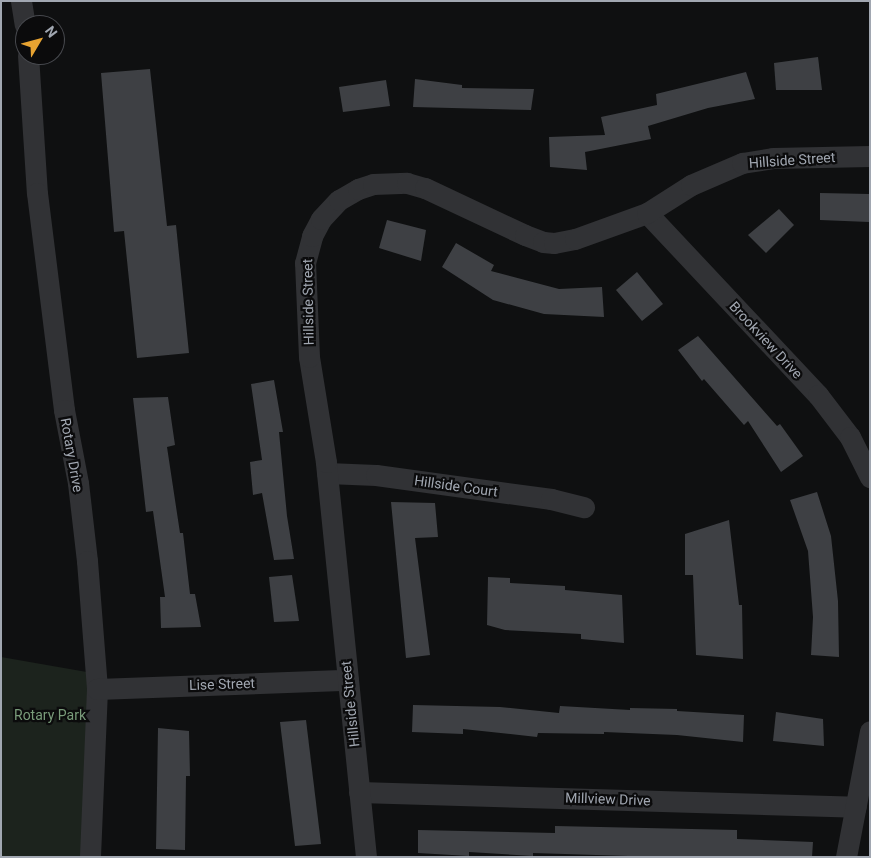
<!DOCTYPE html>
<style>
body{margin:0}
#map{position:relative;width:871px;height:858px;overflow:hidden;background:#0f1011;font-family:Roboto,sans-serif}
div>[style]{position:absolute}
.green>*{inset:0;background:#1c231d}
.building>*{inset:0;background:#3e4044}
.minor>*{height:21px;margin:-10.5px;padding:0 10.5px;transform-origin:10.5px;border-radius:10.5px;background:#313235}
span{translate:-50% -50%;white-space:nowrap;text-align:center;line-height:1.15;-webkit-text-stroke:4.5px #0b0b0c;paint-order:stroke}
.street-label{font-size:14px;color:#a1a7b1}
.park-label{font-size:14px;color:#799b7a}
.frame{position:absolute;inset:0;border:2px solid #a1a7b1;pointer-events:none}
.north{position:absolute;left:15px;top:15px;width:50px;height:50px;box-sizing:border-box;background:#0b0b0c;border:1px solid #47494e;border-radius:50%;rotate:53deg;font-size:14px;font-weight:700;line-height:20px;text-align:center;color:#a1a7b1}
.north::after{content:'';display:block;margin:auto;width:18px;height:22px;background:#e7a331;clip-path:polygon(50% 0,100% 100%,50% 72%,0 100%)}
</style>
<div id="map">
<div class="green">
<i style="clip-path:polygon(1px 657px,104px 675px,84px 857px,1px 857px)"></i>
</div>
<div class="building">
<i style="clip-path:polygon(818px 57px,822px 90px,776px 90px,774px 63px)"></i>
<i style="clip-path:polygon(150px 69px,167px 226px,176px 225px,189px 353px,137px 358px,124px 231px,114px 232px,101px 73px)"></i>
<i style="clip-path:polygon(746px 72px,755px 99px,708px 108px,648px 126px,651px 139px,585px 152px,587px 170px,550px 167px,549px 137px,605px 135px,601px 117px,657px 105px,656px 94px)"></i>
<i style="clip-path:polygon(415px 79px,462px 85px,462px 88px,534px 89px,531px 110px,413px 107px)"></i>
<i style="clip-path:polygon(386px 80px,390px 106px,343px 112px,339px 87px)"></i>
<i style="clip-path:polygon(820px 193px,869px 194px,869px 222px,820px 220px)"></i>
<i style="clip-path:polygon(779px 209px,794px 225px,766px 253px,748px 235px)"></i>
<i style="clip-path:polygon(387px 220px,426px 230px,421px 261px,379px 248px)"></i>
<i style="clip-path:polygon(456px 243px,494px 265px,491px 271px,559px 289px,602px 287px,604px 317px,544px 314px,493px 300px,442px 267px)"></i>
<i style="clip-path:polygon(637px 272px,663px 304px,642px 321px,616px 290px)"></i>
<i style="clip-path:polygon(698px 336px,777px 426px,780px 424px,803px 456px,781px 472px,748px 421px,744px 425px,704px 379px,702px 381px,678px 350px)"></i>
<i style="clip-path:polygon(274px 380px,283px 432px,279px 432px,287px 516px,294px 559px,274px 560px,262px 493px,253px 495px,250px 462px,262px 460px,251px 384px)"></i>
<i style="clip-path:polygon(168px 397px,175px 445px,167px 447px,180px 533px,183px 533px,190px 594px,195px 594px,201px 627px,161px 628px,160px 597px,165px 597px,153px 511px,146px 512px,133px 398px)"></i>
<i style="clip-path:polygon(817px 492px,831px 536px,838px 601px,839px 657px,811px 655px,813px 617px,808px 551px,790px 500px)"></i>
<i style="clip-path:polygon(391px 502px,435px 503px,438px 537px,415px 538px,430px 655px,406px 658px)"></i>
<i style="clip-path:polygon(729px 520px,739px 605px,742px 605px,743px 659px,696px 655px,693px 575px,685px 575px,685px 534px)"></i>
<i style="clip-path:polygon(292px 575px,299px 621px,274px 622px,269px 577px)"></i>
<i style="clip-path:polygon(488px 577px,510px 578px,510px 583px,565px 586px,565px 590px,622px 595px,624px 643px,581px 639px,581px 634px,505px 630px,487px 625px)"></i>
<i style="clip-path:polygon(413px 705px,500px 707px,559px 713px,560px 706px,630px 710px,630px 708px,677px 709px,677px 711px,744px 715px,743px 742px,677px 735px,604px 732px,604px 734px,538px 733px,537px 737px,463px 729px,463px 734px,412px 732px)"></i>
<i style="clip-path:polygon(776px 712px,823px 719px,824px 746px,773px 741px)"></i>
<i style="clip-path:polygon(306px 720px,321px 844px,295px 846px,280px 722px)"></i>
<i style="clip-path:polygon(158px 728px,189px 731px,190px 776px,186px 776px,185px 850px,156px 849px)"></i>
<i style="clip-path:polygon(555px 826px,737px 830px,737px 839px,813px 842px,812px 857px,660px 857px,533px 853px,533px 856px,469px 852px,469px 856px,418px 853px,418px 830px,555px 833px)"></i>
</div>
<div class="minor">
<i style="left:21px;top:1px;width:24px;rotate:81deg"></i>
<i style="left:28px;top:55px;width:138px;rotate:86.3deg"></i>
<i style="left:37px;top:193px;width:219px;rotate:82.9deg"></i>
<i style="left:64px;top:410px;width:74px;rotate:79.1deg"></i>
<i style="left:78px;top:483px;width:79px;rotate:83.4deg"></i>
<i style="left:87px;top:561px;width:128px;rotate:85.5deg"></i>
<i style="left:97px;top:689px;width:168px;rotate:92.4deg"></i>
<i style="left:647px;top:213px;width:250px;rotate:46.8deg"></i>
<i style="left:818px;top:395px;width:53px;rotate:52.7deg"></i>
<i style="left:850px;top:437px;width:45px;rotate:63.4deg"></i>
<i style="left:327px;top:473px;width:49px;rotate:2.3deg"></i>
<i style="left:376px;top:475px;width:177px;rotate:7.8deg"></i>
<i style="left:551px;top:499px;width:34px;rotate:14deg"></i>
<i style="left:97px;top:689px;width:251px;rotate:-2.1deg"></i>
<i style="left:359px;top:792px;width:497px;rotate:1.7deg"></i>
<i style="left:366px;top:857px;width:397px;rotate:-95.8deg"></i>
<i style="left:326px;top:462px;width:106px;rotate:-99.2deg"></i>
<i style="left:309px;top:357px;width:94px;rotate:-92.4deg"></i>
<i style="left:305px;top:263px;width:28px;rotate:-75deg"></i>
<i style="left:312px;top:236px;width:19px;rotate:-62deg"></i>
<i style="left:321px;top:219px;width:26px;rotate:-47deg"></i>
<i style="left:339px;top:200px;width:22px;rotate:-30deg"></i>
<i style="left:358px;top:189px;width:16px;rotate:-18deg"></i>
<i style="left:373px;top:184px;width:34px;rotate:-2deg"></i>
<i style="left:407px;top:183px;width:19px;rotate:16deg"></i>
<i style="left:425px;top:188px;width:110px;rotate:25.2deg"></i>
<i style="left:525px;top:235px;width:19px;rotate:21deg"></i>
<i style="left:543px;top:242px;width:11px;rotate:5deg"></i>
<i style="left:554px;top:243px;width:21px;rotate:-11deg"></i>
<i style="left:575px;top:239px;width:77px;rotate:-19.9deg"></i>
<i style="left:647px;top:213px;width:52px;rotate:-32.5deg"></i>
<i style="left:691px;top:185px;width:56px;rotate:-23.3deg"></i>
<i style="left:742px;top:163px;width:31px;rotate:-9deg"></i>
<i style="left:773px;top:158px;width:97px;rotate:-1.2deg"></i>
<i style="left:846px;top:857px;width:128px;rotate:-79.2deg"></i>
</div>
<div class="street-label">
<span style="left:792px;top:160px;rotate:-4deg">Hillside Street</span>
<span style="left:308px;top:302px;rotate:-91deg">Hillside Street</span>
<span style="left:766px;top:340px;rotate:47deg">Brookview Drive</span>
<span style="left:72px;top:455px;rotate:80deg">Rotary Drive</span>
<span style="left:456px;top:486px;rotate:8deg">Hillside Court</span>
<span style="left:222px;top:684px;rotate:-2deg">Lise Street</span>
<span style="left:350px;top:704px;rotate:-96deg">Hillside Street</span>
<span style="left:608px;top:799px;rotate:2deg">Millview Drive</span>
</div>
<div class="park-label">
<span style="left:50px;top:715px">Rotary Park</span>
</div>
<div class="frame"></div>
<div class="north">N</div>
</div>
